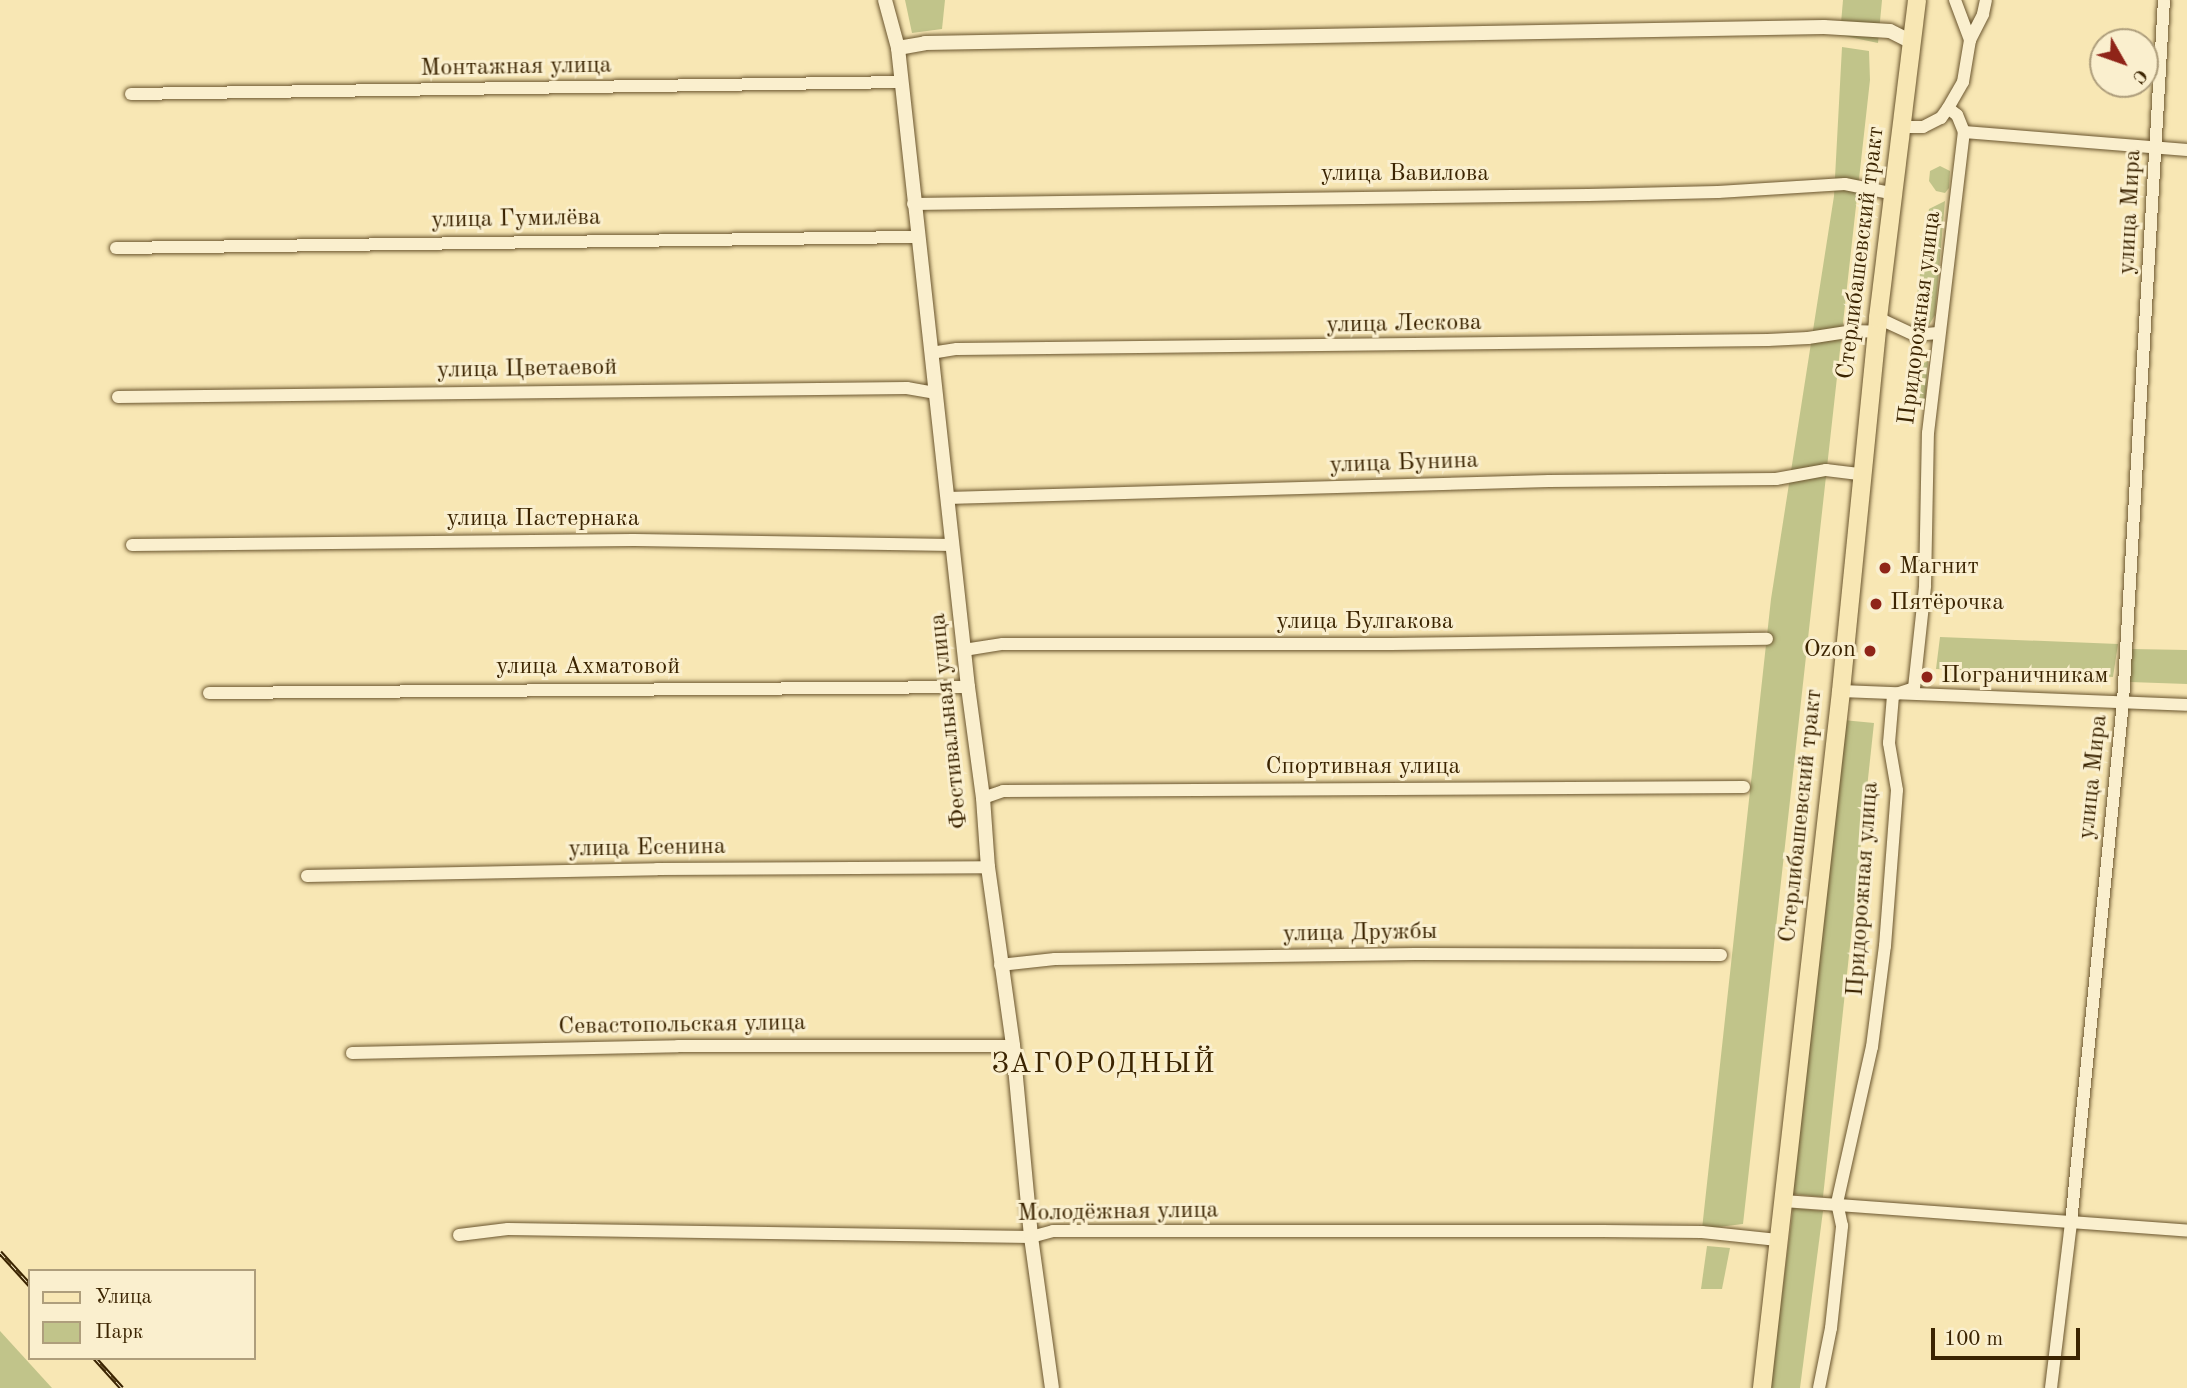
<!DOCTYPE html>
<meta charset="utf-8">
<style>
body{margin:0}
#map{position:relative;width:2187px;height:1388px;overflow:hidden;background:#f8e7b4;font-family:"Old Standard TT",serif}
div>[style]{position:absolute}
.green>*{inset:0;background:#c1c48a}
.roads{filter:drop-shadow(0 0 2px #6a552e) drop-shadow(0 0 2px #6a552e)}
.minor>*{height:12px;margin:-6px;padding:0 6px;transform-origin:6px;border-radius:6px;background:#faefce}
.tertiary>*{height:14px;margin:-7px;padding:0 7px;transform-origin:7px;border-radius:7px;background:#faefce}
.primary>*{height:18px;margin:-9px;padding:0 9px;transform-origin:9px;border-radius:9px;background:#f8e7b4}
.rail>*{height:5px;margin-top:-2.5px;transform-origin:0;background:repeating-linear-gradient(90deg,#faefce 0 8px,#3b2401 0 16px);box-sizing:border-box;border-block:2px solid #3b2401}
.dots>*{width:19px;height:19px;translate:-50% -50%;box-sizing:border-box;border:4px solid #faefce;border-radius:50%}
span{translate:-50% -50%;white-space:nowrap;text-align:center;line-height:1.15;-webkit-text-stroke:6px #faefce;paint-order:stroke}
.street-label{font-size:24px;color:#3b2401}
.poi-label{font-size:24px;color:#3b2401}
.left{translate:0 -50%;text-align:left}
.right{translate:-100% -50%;text-align:right}
.quarter-label{font-size:28px;color:#3b2401;letter-spacing:2px}
.legend{position:absolute;left:28px;top:1269px;width:228px;height:91px;box-sizing:border-box;background:#faefce;border:2px solid #ae9e7c;margin:0;padding:9px 12px;list-style:none;font-size:21px;color:#3b2401}
.legend li{display:flex;align-items:center;gap:14px;height:35px}
.legend b{width:35px;border:2px solid #ae9e7c}
.north{position:absolute;left:2089px;top:28px;width:70px;height:70px;box-sizing:border-box;background:#faefce;border:2px solid #ae9e7c;border-radius:50%;rotate:130deg;font-size:19px;font-weight:700;line-height:28px;text-align:center;color:#3b2401}
.north::after{content:'';display:block;margin:auto;width:24px;height:32px;background:#8f2418;clip-path:polygon(50% 0,100% 100%,50% 72%,0 100%)}
.scale{position:absolute;left:1931px;top:1328px;width:149px;height:32px;box-sizing:border-box;border:4px solid #3b2401;border-top:0;padding-left:9px;font-size:21px;line-height:24px;white-space:nowrap;color:#3b2401;-webkit-text-stroke:5px #faefce;paint-order:stroke}
</style>
<div id="map">
<div class="green">
<i style="clip-path:polygon(905px 0,945px 0,942px 29px,912px 33px)"></i>
<i style="clip-path:polygon(1843px 0,1882px 0,1878px 43px,1840px 35px)"></i>
<i style="clip-path:polygon(1842px 47px,1869px 51px,1870px 80px,1743px 1224px,1702px 1229px,1771px 599px,1834px 196px)"></i>
<i style="clip-path:polygon(1940px 166px,1950px 171px,1949px 188px,1945px 193px,1936px 191px,1929px 181px,1930px 171px)"></i>
<i style="clip-path:polygon(1945px 201px,1935px 315px,1929px 325px,1916px 303px,1922px 259px,1929px 209px)"></i>
<i style="clip-path:polygon(1928px 361px,1925px 405px,1905px 402px,1915px 367px)"></i>
<i style="clip-path:polygon(1940px 637px,2118px 644px,2113px 677px,1936px 669px)"></i>
<i style="clip-path:polygon(2132px 649px,2187px 650px,2187px 684px,2130px 682px)"></i>
<i style="clip-path:polygon(1843px 720px,1874px 723px,1823px 1197px,1792px 1194px)"></i>
<i style="clip-path:polygon(1793px 1208px,1823px 1211px,1800px 1388px,1770px 1388px)"></i>
<i style="clip-path:polygon(1707px 1246px,1730px 1248px,1722px 1289px,1701px 1289px)"></i>
<i style="clip-path:polygon(0 1331px,52px 1388px,0 1388px)"></i>
</div>
<div class="roads">
<div class="minor">
<i style="left:1955px;top:0;width:43px;rotate:69.4deg"></i>
<i style="left:131px;top:94px;width:770px;rotate:-0.89deg"></i>
<i style="left:1903px;top:127px;width:20px"></i>
<i style="left:1923px;top:127px;width:20px;rotate:-27deg"></i>
<i style="left:1941px;top:118px;width:12px;rotate:-55deg"></i>
<i style="left:1964px;top:132px;width:224px;rotate:4.6deg"></i>
<i style="left:913px;top:204px;width:675px;rotate:-0.76deg"></i>
<i style="left:1588px;top:195px;width:130px;rotate:-1.3deg"></i>
<i style="left:1718px;top:192px;width:127px;rotate:-3.6deg"></i>
<i style="left:1845px;top:184px;width:51px;rotate:11.3deg"></i>
<i style="left:116px;top:248px;width:801px;rotate:-0.79deg"></i>
<i style="left:1878px;top:318px;width:40px;rotate:25deg"></i>
<i style="left:1914px;top:335px;width:24px;rotate:-5deg"></i>
<i style="left:931px;top:353px;width:26px;rotate:-9deg"></i>
<i style="left:957px;top:349px;width:811px;rotate:-0.64deg"></i>
<i style="left:1768px;top:340px;width:40px;rotate:-2.9deg"></i>
<i style="left:1808px;top:338px;width:46px;rotate:-8.8deg"></i>
<i style="left:1853px;top:331px;width:24px;rotate:2deg"></i>
<i style="left:118px;top:397px;width:789px;rotate:-0.65deg"></i>
<i style="left:907px;top:388px;width:28px;rotate:10deg"></i>
<i style="left:947px;top:498px;width:602px;rotate:-1.62deg"></i>
<i style="left:1549px;top:481px;width:227px;rotate:-0.5deg"></i>
<i style="left:1776px;top:479px;width:51px;rotate:-10.2deg"></i>
<i style="left:1826px;top:470px;width:35px;rotate:7deg"></i>
<i style="left:132px;top:545px;width:501px;rotate:-0.57deg"></i>
<i style="left:633px;top:540px;width:320px;rotate:0.9deg"></i>
<i style="left:964px;top:650px;width:39px;rotate:-9deg"></i>
<i style="left:1003px;top:644px;width:388px"></i>
<i style="left:1391px;top:644px;width:376px;rotate:-0.8deg"></i>
<i style="left:1841px;top:691px;width:346px;rotate:2.3deg"></i>
<i style="left:209px;top:693px;width:759px;rotate:-0.45deg"></i>
<i style="left:983px;top:798px;width:21px;rotate:-19deg"></i>
<i style="left:1003px;top:791px;width:741px;rotate:-0.31deg"></i>
<i style="left:307px;top:876px;width:350px;rotate:-1.1deg"></i>
<i style="left:657px;top:869px;width:331px;rotate:-0.3deg"></i>
<i style="left:1000px;top:965px;width:55px;rotate:-6.2deg"></i>
<i style="left:1055px;top:959px;width:360px;rotate:-0.8deg"></i>
<i style="left:1415px;top:954px;width:306px;rotate:0.2deg"></i>
<i style="left:352px;top:1053px;width:326px;rotate:-1.2deg"></i>
<i style="left:678px;top:1046px;width:335px"></i>
<i style="left:1783px;top:1201px;width:405px;rotate:4.2deg"></i>
<i style="left:459px;top:1235px;width:49px;rotate:-7deg"></i>
<i style="left:508px;top:1229px;width:523px;rotate:0.88deg"></i>
<i style="left:1031px;top:1237px;width:23px;rotate:-15deg"></i>
<i style="left:1053px;top:1231px;width:549px"></i>
<i style="left:1602px;top:1231px;width:100px;rotate:0.6deg"></i>
<i style="left:1702px;top:1232px;width:76px;rotate:6deg"></i>
<i style="left:1819px;top:1388px;width:61px;rotate:-78.7deg"></i>
<i style="left:1831px;top:1328px;width:103px;rotate:-83.8deg"></i>
<i style="left:1842px;top:1226px;width:24px;rotate:-102deg"></i>
<i style="left:1837px;top:1203px;width:160px;rotate:-77.4deg"></i>
<i style="left:1872px;top:1047px;width:102px;rotate:-82.7deg"></i>
<i style="left:1885px;top:946px;width:156px;rotate:-85.6deg"></i>
<i style="left:1897px;top:790px;width:48px;rotate:-99.7deg"></i>
<i style="left:1889px;top:743px;width:48px;rotate:-85.2deg"></i>
<i style="left:1893px;top:695px;width:22px;rotate:-18deg"></i>
<i style="left:1914px;top:688px;width:103px;rotate:-83.8deg"></i>
<i style="left:1925px;top:586px;width:153px;rotate:-88.9deg"></i>
<i style="left:1928px;top:433px;width:303px;rotate:-83.2deg"></i>
<i style="left:1964px;top:132px;width:18px;rotate:-112deg"></i>
<i style="left:1957px;top:115px;width:11px;rotate:-142deg"></i>
<i style="left:1948px;top:108px;width:30px;rotate:-60deg"></i>
<i style="left:1963px;top:82px;width:43px;rotate:-80.5deg"></i>
<i style="left:1970px;top:40px;width:29px;rotate:-63deg"></i>
<i style="left:1983px;top:14px;width:14px;rotate:-78deg"></i>
<i style="left:2051px;top:1388px;width:166px;rotate:-83.1deg"></i>
<i style="left:2071px;top:1223px;width:524px;rotate:-84.3deg"></i>
<i style="left:2123px;top:702px;width:703px;rotate:-86.66deg"></i>
</div>
<div class="tertiary">
<i style="left:885px;top:0;width:50px;rotate:74.8deg"></i>
<i style="left:898px;top:48px;width:643px;rotate:83.75deg"></i>
<i style="left:968px;top:687px;width:112px;rotate:82.3deg"></i>
<i style="left:983px;top:798px;width:69px;rotate:85.9deg"></i>
<i style="left:988px;top:867px;width:181px;rotate:82deg"></i>
<i style="left:1013px;top:1046px;width:192px;rotate:84.6deg"></i>
<i style="left:1031px;top:1237px;width:152px;rotate:82.1deg"></i>
<i style="left:898px;top:48px;width:27px;rotate:-10deg"></i>
<i style="left:925px;top:43px;width:899px;rotate:-1.02deg"></i>
<i style="left:1824px;top:27px;width:66px;rotate:3.5deg"></i>
<i style="left:1890px;top:31px;width:25px;rotate:27deg"></i>
</div>
<div class="primary">
<i style="left:1762px;top:1388px;width:701px;rotate:-83.53deg"></i>
<i style="left:1841px;top:691px;width:375px;rotate:-84.3deg"></i>
<i style="left:1878px;top:318px;width:320px;rotate:-83deg"></i>
</div>
</div>
<div class="rail">
<i style="left:0;top:1252px;width:45px;rotate:47.7deg"></i>
<i style="left:95px;top:1358px;width:40px;rotate:48deg"></i>
</div>
<div class="dots">
<i style="left:1885px;top:568px;background:#8f2418"></i>
<i style="left:1876px;top:604px;background:#8f2418"></i>
<i style="left:1870px;top:651px;background:#8f2418"></i>
<i style="left:1927px;top:677px;background:#8f2418"></i>
</div>
<div class="street-label">
<span style="left:516px;top:68px;rotate:-1deg">Монтажная улица</span>
<span style="left:1405px;top:175px">улица Вавилова</span>
<span style="left:2131px;top:212px;rotate:-87deg">улица Мира</span>
<span style="left:516px;top:220px;rotate:-1deg">улица Гумилёва</span>
<span style="left:1862px;top:253px;rotate:-83deg">Стерлибашевский тракт</span>
<span style="left:1921px;top:318px;rotate:-83deg">Придорожная улица</span>
<span style="left:1404px;top:325px;rotate:-1deg">улица Лескова</span>
<span style="left:527px;top:370px;rotate:-1deg">улица Цветаевой</span>
<span style="left:1404px;top:464px;rotate:-2deg">улица Бунина</span>
<span style="left:543px;top:520px">улица Пастернака</span>
<span style="left:1365px;top:623px">улица Булгакова</span>
<span style="left:588px;top:668px">улица Ахматовой</span>
<span style="left:950px;top:721px;rotate:-96deg">Фестивальная улица</span>
<span style="left:1363px;top:768px">Спортивная улица</span>
<span style="left:2094px;top:777px;rotate:-84deg">улица Мира</span>
<span style="left:1802px;top:816px;rotate:-84deg">Стерлибашевский тракт</span>
<span style="left:647px;top:849px;rotate:-1deg">улица Есенина</span>
<span style="left:1864px;top:889px;rotate:-86deg">Придорожная улица</span>
<span style="left:1360px;top:934px;rotate:-1deg">улица Дружбы</span>
<span style="left:682px;top:1026px;rotate:-1deg">Севастопольская улица</span>
<span style="left:1118px;top:1213px;rotate:-1deg">Молодёжная улица</span>
</div>
<div class="poi-label">
<span class="left" style="left:1899px;top:568px">Магнит</span>
<span class="left" style="left:1890px;top:604px">Пятёрочка</span>
<span class="right" style="left:1856px;top:651px">Ozon</span>
<span class="left" style="left:1941px;top:677px">Пограничникам</span>
</div>
<div class="quarter-label">
<span style="left:1104px;top:1065px">ЗАГОРОДНЫЙ</span>
</div>
<ul class="legend">
<li><b style="height:9px;background:#f8e7b4"></b>Улица</li>
<li><b style="height:19px;background:#c1c48a"></b>Парк</li>
</ul>
<div class="north">С</div>
<div class="scale">100 m</div>
</div>
